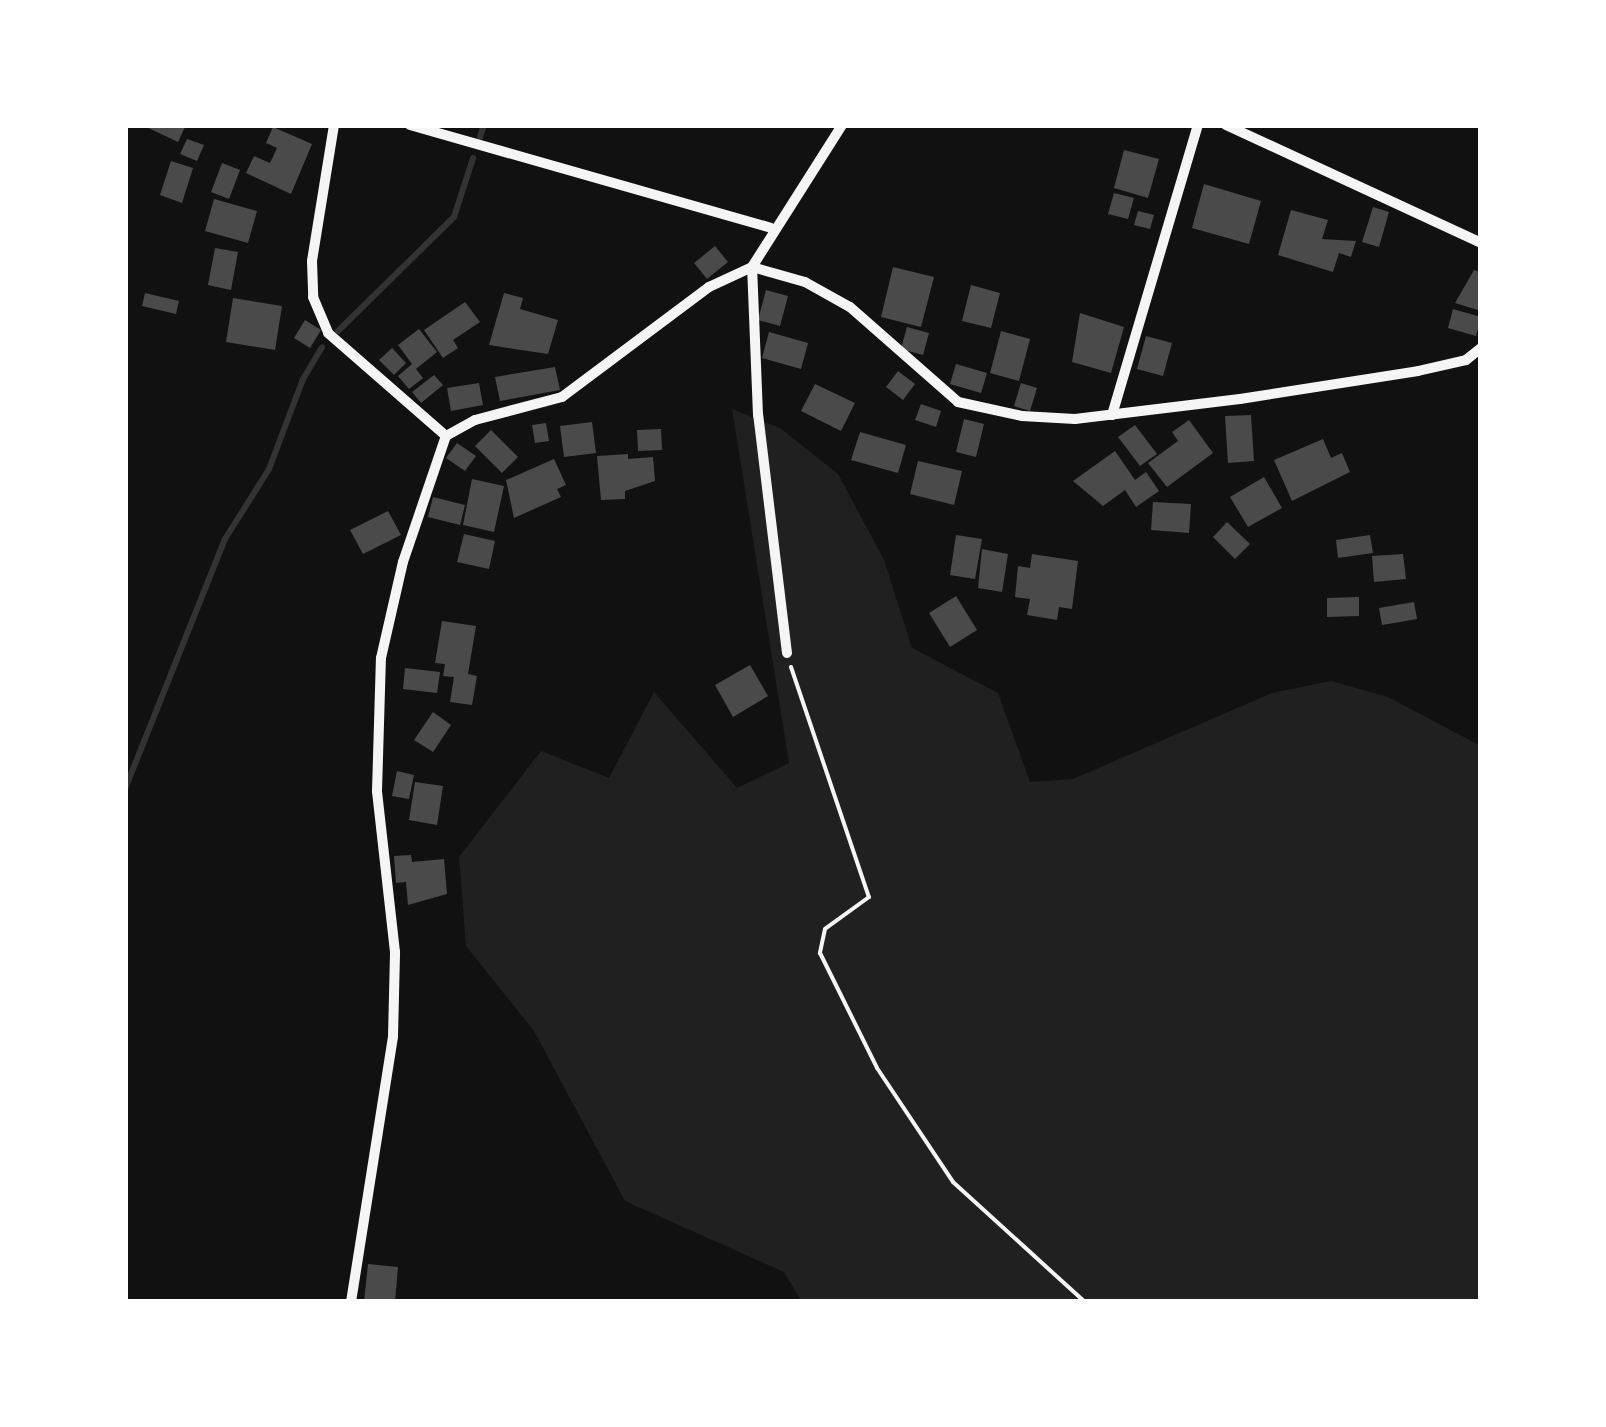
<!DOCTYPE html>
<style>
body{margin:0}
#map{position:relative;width:1606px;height:1427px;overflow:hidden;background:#111;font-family:Mulish,sans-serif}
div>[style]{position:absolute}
.green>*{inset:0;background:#202020}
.stream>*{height:6px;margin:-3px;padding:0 3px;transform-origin:3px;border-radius:3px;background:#333}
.building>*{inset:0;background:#4a4a4a}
.path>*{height:4px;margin:-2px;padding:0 2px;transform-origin:2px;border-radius:2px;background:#f5f5f5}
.minor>*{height:10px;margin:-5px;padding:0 5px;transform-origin:5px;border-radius:5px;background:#f5f5f5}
span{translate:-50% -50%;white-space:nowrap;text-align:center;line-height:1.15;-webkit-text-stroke:8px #fff;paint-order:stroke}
.frame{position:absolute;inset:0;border:128px solid #fff;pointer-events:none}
</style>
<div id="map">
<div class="green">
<i style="clip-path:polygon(732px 409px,780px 428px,838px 474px,884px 560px,912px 648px,998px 693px,1030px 782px,1073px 779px,1272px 693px,1331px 681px,1388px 697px,1481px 746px,1481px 1302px,802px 1302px,784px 1272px,625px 1201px,534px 1031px,466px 946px,459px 857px,541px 751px,609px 778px,654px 692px,737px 788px,789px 763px)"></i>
</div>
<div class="stream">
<i style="left:480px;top:137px;width:13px;rotate:-72deg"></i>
<i style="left:338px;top:331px;width:163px;rotate:-44.5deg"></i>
<i style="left:454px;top:217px;width:62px;rotate:-72.1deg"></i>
<i style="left:125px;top:789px;width:269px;rotate:-68.2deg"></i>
<i style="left:225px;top:539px;width:83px;rotate:-57.8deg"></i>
<i style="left:269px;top:469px;width:96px;rotate:-69.3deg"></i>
<i style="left:303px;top:379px;width:37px;rotate:-59deg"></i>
</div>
<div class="building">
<i style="clip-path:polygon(142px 125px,186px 125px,178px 142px)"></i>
<i style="clip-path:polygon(273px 127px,312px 144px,291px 194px,246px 173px,254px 156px,270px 163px,277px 148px,266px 143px)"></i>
<i style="clip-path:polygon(187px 139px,204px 145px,197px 161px,180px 154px)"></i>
<i style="clip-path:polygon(1124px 150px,1159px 159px,1148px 198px,1114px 188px)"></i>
<i style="clip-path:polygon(171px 161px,193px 168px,182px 203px,160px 195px)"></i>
<i style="clip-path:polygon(222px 163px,240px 170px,229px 199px,211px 192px)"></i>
<i style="clip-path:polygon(1204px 184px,1261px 201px,1249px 244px,1192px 228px)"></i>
<i style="clip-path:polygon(1114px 193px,1134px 198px,1128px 219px,1108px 214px)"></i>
<i style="clip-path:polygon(214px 199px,257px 211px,248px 243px,205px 231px)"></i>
<i style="clip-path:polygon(1373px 207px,1389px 212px,1379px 247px,1362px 242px)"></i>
<i style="clip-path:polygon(1291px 210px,1328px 220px,1322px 239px,1356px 241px,1351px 257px,1339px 253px,1333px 272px,1278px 255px)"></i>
<i style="clip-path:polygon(1138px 211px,1154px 215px,1150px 229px,1134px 225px)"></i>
<i style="clip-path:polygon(715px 246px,728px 262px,707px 279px,694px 263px)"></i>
<i style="clip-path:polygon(215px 248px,238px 252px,231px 290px,208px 285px)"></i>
<i style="clip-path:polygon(893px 267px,934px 277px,921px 327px,881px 317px)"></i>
<i style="clip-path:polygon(1474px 270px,1481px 272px,1481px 311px,1455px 303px)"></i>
<i style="clip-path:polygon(971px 285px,1000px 293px,991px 328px,962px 321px)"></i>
<i style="clip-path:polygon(766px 290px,788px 296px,780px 326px,758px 320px)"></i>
<i style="clip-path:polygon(145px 293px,179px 301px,176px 314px,142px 306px)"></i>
<i style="clip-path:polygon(504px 293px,523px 298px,520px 309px,558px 320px,548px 354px,489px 345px)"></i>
<i style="clip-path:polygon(233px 298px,282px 306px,275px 350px,226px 342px)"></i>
<i style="clip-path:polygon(465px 302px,480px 322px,453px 340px,458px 348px,443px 358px,424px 330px)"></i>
<i style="clip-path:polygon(1453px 309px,1481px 317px,1476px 336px,1448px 328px)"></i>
<i style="clip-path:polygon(1080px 313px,1124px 327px,1111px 373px,1072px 362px)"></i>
<i style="clip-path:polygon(305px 320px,321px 330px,310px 348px,294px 338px)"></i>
<i style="clip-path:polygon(907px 327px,929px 333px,923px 355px,901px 349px)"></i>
<i style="clip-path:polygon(419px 329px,437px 352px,416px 369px,423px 378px,409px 389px,398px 376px,412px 364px,398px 345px)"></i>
<i style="clip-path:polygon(1001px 331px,1030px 339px,1019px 381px,990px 373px)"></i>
<i style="clip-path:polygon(769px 332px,808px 343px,801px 369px,762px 358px)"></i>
<i style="clip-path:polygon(1146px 336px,1172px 343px,1163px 376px,1137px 369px)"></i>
<i style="clip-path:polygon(392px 348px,406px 363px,394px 375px,379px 360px)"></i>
<i style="clip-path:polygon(956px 364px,987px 373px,981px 393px,950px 384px)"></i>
<i style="clip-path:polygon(555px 367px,560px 390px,500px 401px,495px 377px)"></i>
<i style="clip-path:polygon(898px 371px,915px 384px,903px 400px,886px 387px)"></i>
<i style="clip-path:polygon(434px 375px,443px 385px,421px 403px,412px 392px)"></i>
<i style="clip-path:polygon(479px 383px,483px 405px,451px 411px,447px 388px)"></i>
<i style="clip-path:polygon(1021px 383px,1037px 388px,1030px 411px,1014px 406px)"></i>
<i style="clip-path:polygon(815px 384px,855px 403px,841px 431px,801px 411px)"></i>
<i style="clip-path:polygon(921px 404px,941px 411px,936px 427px,915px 420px)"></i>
<i style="clip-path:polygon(1251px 415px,1254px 461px,1228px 463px,1225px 416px)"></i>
<i style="clip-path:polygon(964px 419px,984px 424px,976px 457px,956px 452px)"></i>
<i style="clip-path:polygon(1189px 420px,1213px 453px,1167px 487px,1148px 463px,1178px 441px,1172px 432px)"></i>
<i style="clip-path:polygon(592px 422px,596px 453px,564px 457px,560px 426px)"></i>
<i style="clip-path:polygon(546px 423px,549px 441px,535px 443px,532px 425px)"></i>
<i style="clip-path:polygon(1135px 425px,1157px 454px,1140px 466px,1118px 437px)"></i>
<i style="clip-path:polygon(661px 429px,662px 450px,638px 451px,637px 430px)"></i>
<i style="clip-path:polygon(491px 430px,518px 457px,502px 473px,475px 446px)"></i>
<i style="clip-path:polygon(860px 432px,906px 445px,898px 473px,851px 460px)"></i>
<i style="clip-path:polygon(1323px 439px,1331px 458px,1342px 453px,1350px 472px,1292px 501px,1274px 460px)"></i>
<i style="clip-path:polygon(457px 443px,476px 456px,465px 471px,446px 458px)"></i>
<i style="clip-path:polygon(1115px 451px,1135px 480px,1146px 472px,1159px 491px,1136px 507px,1125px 490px,1103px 506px,1073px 481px)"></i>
<i style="clip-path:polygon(628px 454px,628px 459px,653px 457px,655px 481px,625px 491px,625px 499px,601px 500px,597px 456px)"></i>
<i style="clip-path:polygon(554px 459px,566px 485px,557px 489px,561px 497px,514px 518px,506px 480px)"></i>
<i style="clip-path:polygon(918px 461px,962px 471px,954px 505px,910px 494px)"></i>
<i style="clip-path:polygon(1264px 477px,1282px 508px,1248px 527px,1230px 497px)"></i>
<i style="clip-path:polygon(472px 479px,504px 486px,494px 532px,463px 525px)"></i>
<i style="clip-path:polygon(433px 497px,465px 505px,460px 525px,428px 517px)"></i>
<i style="clip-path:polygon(1153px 502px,1191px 504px,1189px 533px,1151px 530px)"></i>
<i style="clip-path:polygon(388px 511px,401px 535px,363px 554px,350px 530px)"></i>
<i style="clip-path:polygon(1227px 522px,1250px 544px,1235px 559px,1213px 537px)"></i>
<i style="clip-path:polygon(464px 534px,495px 541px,489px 569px,457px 562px)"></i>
<i style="clip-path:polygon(956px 535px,982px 539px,975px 579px,950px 575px)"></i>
<i style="clip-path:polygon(1370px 535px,1373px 553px,1338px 558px,1336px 540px)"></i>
<i style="clip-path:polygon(982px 549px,1008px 554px,1002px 592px,978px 588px)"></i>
<i style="clip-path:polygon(1032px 554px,1078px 561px,1072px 609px,1059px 607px,1057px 620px,1027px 615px,1030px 599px,1015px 597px,1018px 566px,1030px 568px)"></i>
<i style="clip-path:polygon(1403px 554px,1406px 579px,1374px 582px,1372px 556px)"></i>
<i style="clip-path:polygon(956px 596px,977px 630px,950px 647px,929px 613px)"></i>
<i style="clip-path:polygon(1359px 597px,1359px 616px,1327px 617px,1327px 598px)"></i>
<i style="clip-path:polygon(1414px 602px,1417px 619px,1382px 625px,1379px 608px)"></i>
<i style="clip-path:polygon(442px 621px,476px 626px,468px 674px,477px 676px,472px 705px,450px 702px,454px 677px,443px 676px,445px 664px,435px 663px)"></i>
<i style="clip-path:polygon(750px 665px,768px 696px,733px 717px,715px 685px)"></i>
<i style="clip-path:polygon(405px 668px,440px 672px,437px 693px,403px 689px)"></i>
<i style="clip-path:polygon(433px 712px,451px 725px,433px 752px,414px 740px)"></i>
<i style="clip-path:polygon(397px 771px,414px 775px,409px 799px,392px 796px)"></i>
<i style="clip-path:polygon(415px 782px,443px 786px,437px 825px,409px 820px)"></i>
<i style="clip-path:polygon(411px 855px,412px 862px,444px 859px,447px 894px,408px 905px,406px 882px,396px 883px,394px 856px)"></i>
<i style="clip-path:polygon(368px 1264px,398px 1267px,395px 1302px,364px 1302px)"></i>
</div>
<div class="path">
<i style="left:791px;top:667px;width:243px;rotate:71.3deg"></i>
<i style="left:869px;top:897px;width:54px;rotate:144deg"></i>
<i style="left:825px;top:929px;width:25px;rotate:102deg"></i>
<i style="left:820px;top:953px;width:128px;rotate:63.6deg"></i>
<i style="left:877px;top:1068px;width:137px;rotate:56.3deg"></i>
<i style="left:953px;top:1182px;width:178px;rotate:42.3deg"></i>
</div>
<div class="minor">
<i style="left:334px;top:125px;width:138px;rotate:99.2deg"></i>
<i style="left:312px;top:261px;width:36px;rotate:88deg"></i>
<i style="left:313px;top:297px;width:39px;rotate:67deg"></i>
<i style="left:328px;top:333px;width:157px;rotate:41.1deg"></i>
<i style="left:410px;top:125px;width:375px;rotate:15.9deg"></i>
<i style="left:1226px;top:125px;width:281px;rotate:24.8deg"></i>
<i style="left:1112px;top:415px;width:302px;rotate:-73.5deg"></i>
<i style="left:787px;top:653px;width:240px;rotate:-96.9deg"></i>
<i style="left:758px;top:415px;width:148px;rotate:-92.3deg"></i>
<i style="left:752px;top:267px;width:168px;rotate:-57.6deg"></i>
<i style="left:351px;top:1302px;width:269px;rotate:-81deg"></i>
<i style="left:393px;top:1036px;width:84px;rotate:-88.6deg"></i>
<i style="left:395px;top:952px;width:162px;rotate:-96.4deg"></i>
<i style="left:377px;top:791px;width:133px;rotate:-88.3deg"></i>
<i style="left:381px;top:658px;width:98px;rotate:-77.1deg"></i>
<i style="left:403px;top:562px;width:133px;rotate:-71.2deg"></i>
<i style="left:446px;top:436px;width:33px;rotate:-29deg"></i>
<i style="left:475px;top:420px;width:90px;rotate:-14.8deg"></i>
<i style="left:562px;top:397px;width:184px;rotate:-36.8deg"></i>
<i style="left:709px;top:287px;width:47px;rotate:-24.9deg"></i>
<i style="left:752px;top:267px;width:55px;rotate:15.8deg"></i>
<i style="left:805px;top:282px;width:51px;rotate:29.1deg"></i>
<i style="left:850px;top:307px;width:144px;rotate:41.3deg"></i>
<i style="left:958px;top:402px;width:66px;rotate:12.3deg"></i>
<i style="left:1022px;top:416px;width:53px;rotate:3.2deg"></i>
<i style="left:1075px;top:419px;width:166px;rotate:-6.9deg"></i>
<i style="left:1240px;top:399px;width:180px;rotate:-8.9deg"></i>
<i style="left:1418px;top:371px;width:49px;rotate:-12.9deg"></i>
<i style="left:1466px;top:360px;width:19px;rotate:-39deg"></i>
</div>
<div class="frame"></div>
</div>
